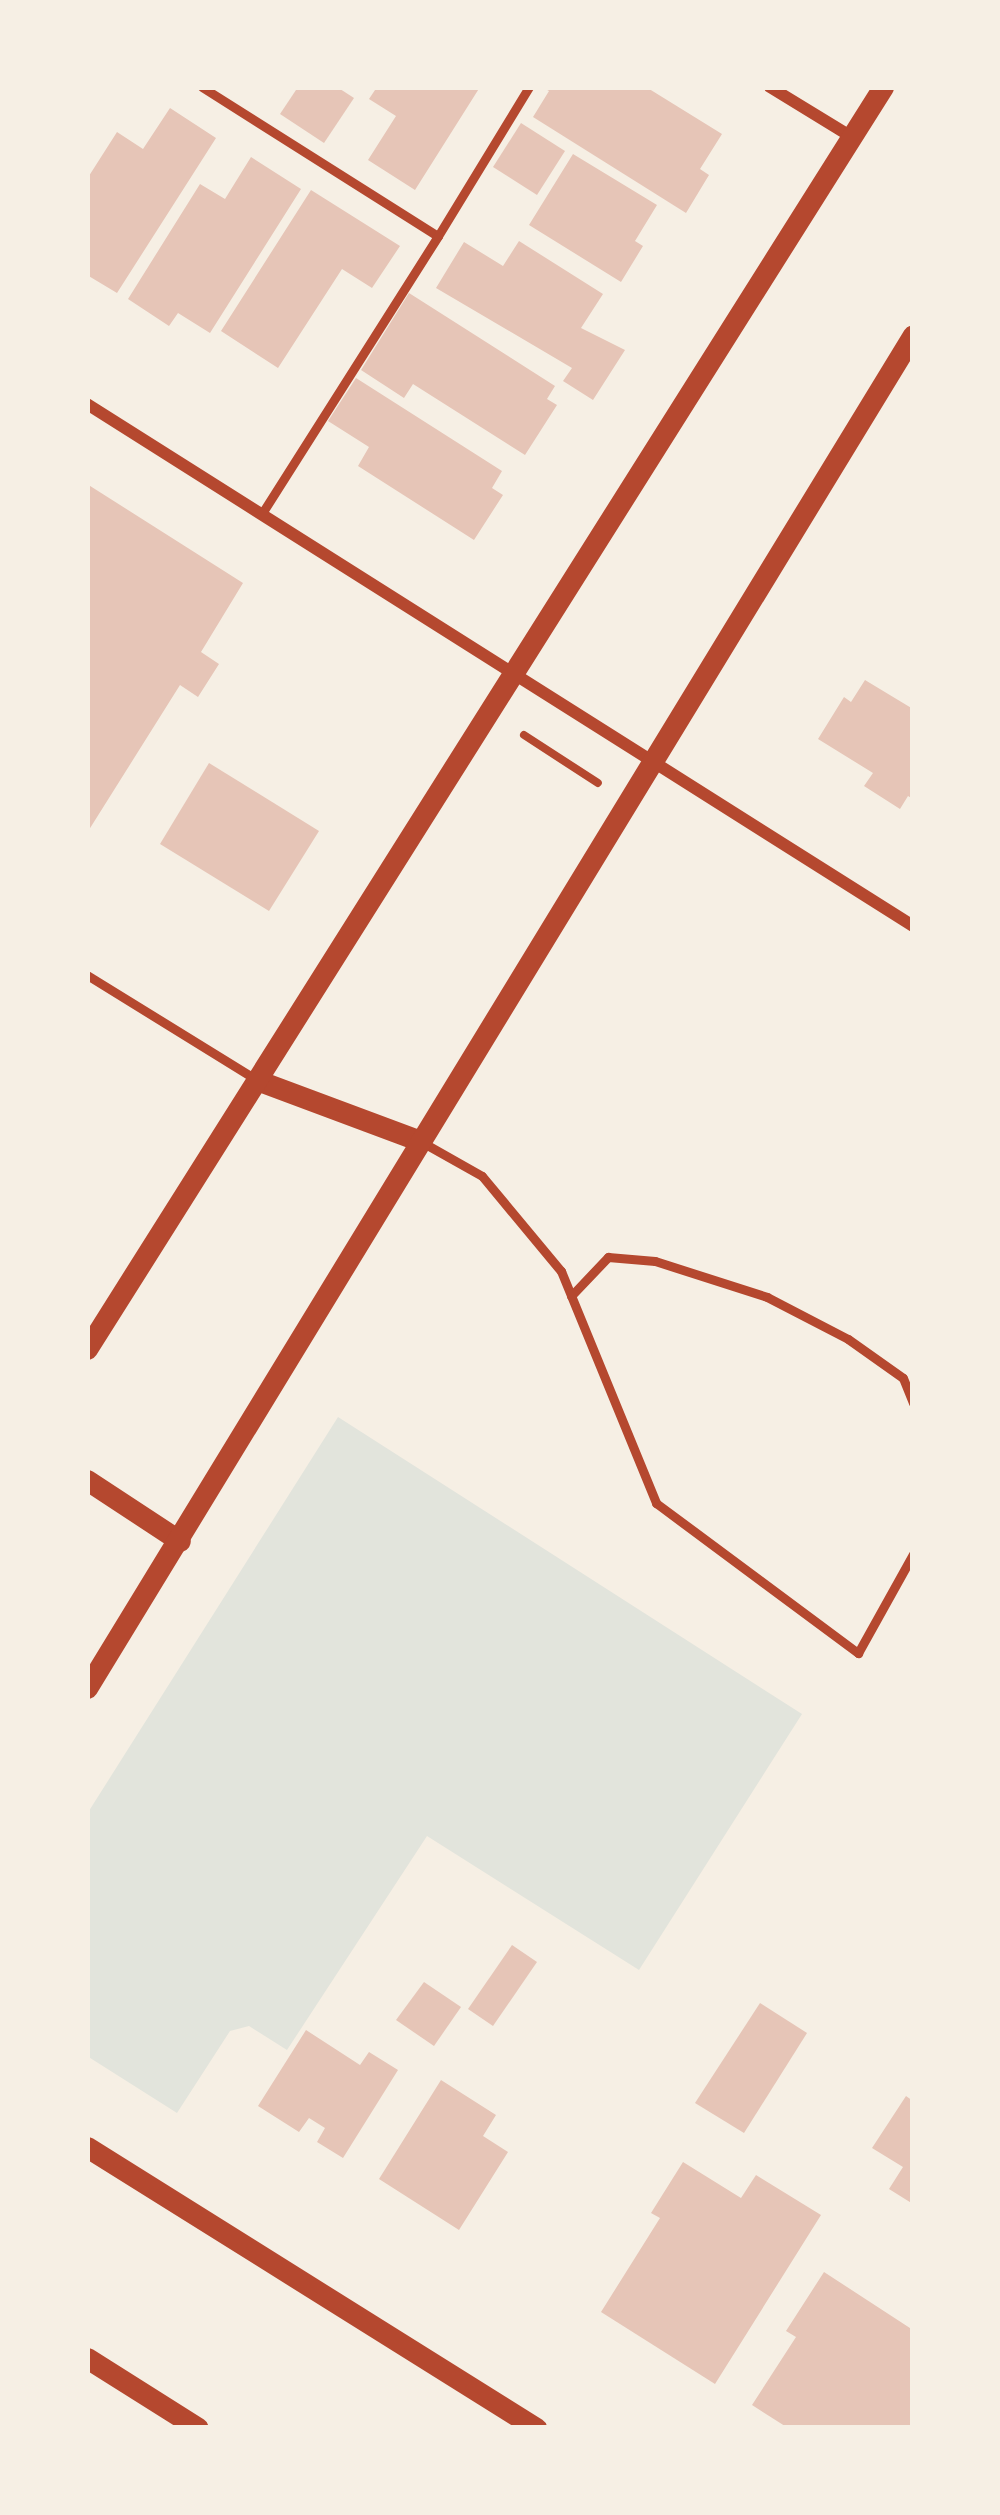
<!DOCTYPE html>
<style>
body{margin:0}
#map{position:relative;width:1000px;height:2515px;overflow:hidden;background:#f6efe4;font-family:"IBM Plex Sans",sans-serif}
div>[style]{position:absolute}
.green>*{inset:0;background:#e2e4dc}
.building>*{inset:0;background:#e6c5b7}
.path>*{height:8px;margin:-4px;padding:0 4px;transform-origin:4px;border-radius:4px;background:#b5482f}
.service>*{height:9px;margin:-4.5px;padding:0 4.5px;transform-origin:4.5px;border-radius:4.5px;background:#b5482f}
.minor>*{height:12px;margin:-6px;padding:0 6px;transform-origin:6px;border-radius:6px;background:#b5482f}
.tertiary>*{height:21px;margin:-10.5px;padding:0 10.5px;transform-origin:10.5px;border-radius:10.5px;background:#b5482f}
span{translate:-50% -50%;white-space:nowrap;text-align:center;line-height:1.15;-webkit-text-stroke:9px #f6efe4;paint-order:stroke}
.frame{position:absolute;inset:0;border:90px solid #f6efe4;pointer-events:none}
</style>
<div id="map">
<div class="green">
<i style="clip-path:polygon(338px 1417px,802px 1714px,639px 1970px,427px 1836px,287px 2050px,249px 2026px,230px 2031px,177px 2113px,87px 2056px,87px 1814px)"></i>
</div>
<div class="building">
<i style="clip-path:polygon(298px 87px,337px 87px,354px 98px,324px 143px,280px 114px)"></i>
<i style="clip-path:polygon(377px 87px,480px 87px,415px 190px,368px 160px,396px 116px,369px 99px)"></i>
<i style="clip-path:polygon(542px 87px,646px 87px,722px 134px,700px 169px,709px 175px,686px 213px,533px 117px,549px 91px)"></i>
<i style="clip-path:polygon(170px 108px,216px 138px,117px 293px,87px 275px,87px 179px,117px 132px,143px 149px)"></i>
<i style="clip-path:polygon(521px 123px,565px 151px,537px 195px,493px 167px)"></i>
<i style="clip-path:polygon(573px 154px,657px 205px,635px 241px,643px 246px,621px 282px,529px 225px)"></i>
<i style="clip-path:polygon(251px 157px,301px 189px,210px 333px,178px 313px,169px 326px,128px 299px,200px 184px,225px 199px)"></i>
<i style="clip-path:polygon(311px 190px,400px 246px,372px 288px,342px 269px,278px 368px,221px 331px)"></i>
<i style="clip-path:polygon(519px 241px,603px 294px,581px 328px,625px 350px,593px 400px,563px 381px,572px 368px,436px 288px,464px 242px,503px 266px)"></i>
<i style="clip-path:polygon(409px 293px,555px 386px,547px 399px,557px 405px,525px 455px,413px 384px,404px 398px,361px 370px)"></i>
<i style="clip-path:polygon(356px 378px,502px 471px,492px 488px,503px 495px,474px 540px,358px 466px,369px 447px,328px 421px)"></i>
<i style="clip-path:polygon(87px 484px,243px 583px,201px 652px,219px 664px,198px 697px,180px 685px,87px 833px)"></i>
<i style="clip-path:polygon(865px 680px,913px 709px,913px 799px,908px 796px,900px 809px,864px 786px,873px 773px,818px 739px,844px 697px,851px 702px)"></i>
<i style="clip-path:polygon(209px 763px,319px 831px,269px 911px,160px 844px)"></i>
<i style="clip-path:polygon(512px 1945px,537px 1962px,493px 2026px,468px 2009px)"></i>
<i style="clip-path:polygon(424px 1982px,461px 2007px,434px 2046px,396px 2020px)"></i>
<i style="clip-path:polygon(760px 2003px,807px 2033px,744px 2133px,695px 2103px)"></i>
<i style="clip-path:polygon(306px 2030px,360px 2065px,369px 2052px,398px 2070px,343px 2158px,317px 2142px,325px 2128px,309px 2118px,299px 2132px,258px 2106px)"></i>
<i style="clip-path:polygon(441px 2080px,496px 2115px,483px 2136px,508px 2152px,459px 2230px,379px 2179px)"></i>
<i style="clip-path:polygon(906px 2096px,913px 2101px,913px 2204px,889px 2189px,903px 2167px,872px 2148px)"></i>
<i style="clip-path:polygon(683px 2162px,741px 2198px,756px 2175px,821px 2215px,715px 2384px,601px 2312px,660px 2218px,651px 2213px)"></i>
<i style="clip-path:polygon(824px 2272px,913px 2330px,913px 2428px,788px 2428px,752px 2405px,796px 2337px,786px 2331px)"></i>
</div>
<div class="path">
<i style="left:524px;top:735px;width:88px;rotate:33deg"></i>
</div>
<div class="service">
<i style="left:202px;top:87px;width:279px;rotate:32.3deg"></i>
<i style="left:438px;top:236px;width:328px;rotate:122.4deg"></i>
<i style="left:438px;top:236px;width:175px;rotate:-58.6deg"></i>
<i style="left:87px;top:975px;width:200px;rotate:31.7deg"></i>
<i style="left:420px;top:1141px;width:71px;rotate:29.4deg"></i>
<i style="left:482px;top:1176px;width:124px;rotate:50.3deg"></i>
<i style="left:561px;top:1271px;width:251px;rotate:67.7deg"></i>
<i style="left:656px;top:1503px;width:252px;rotate:36.6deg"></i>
<i style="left:858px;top:1653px;width:113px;rotate:-60.9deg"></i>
<i style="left:571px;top:1296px;width:54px;rotate:-46.5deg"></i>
<i style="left:608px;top:1257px;width:47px;rotate:4.9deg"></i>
<i style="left:655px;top:1261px;width:118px;rotate:17.8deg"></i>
<i style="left:767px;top:1297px;width:91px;rotate:27.4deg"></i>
<i style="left:848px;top:1339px;width:67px;rotate:35.3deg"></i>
<i style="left:903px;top:1378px;width:27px;rotate:68deg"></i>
</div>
<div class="minor">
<i style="left:770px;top:87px;width:96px;rotate:31.4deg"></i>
<i style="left:87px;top:404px;width:977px;rotate:32.29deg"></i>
</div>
<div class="tertiary">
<i style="left:257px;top:1080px;width:174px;rotate:20.5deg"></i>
<i style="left:87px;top:1349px;width:1492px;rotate:-57.76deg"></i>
<i style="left:87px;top:1480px;width:111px;rotate:33.3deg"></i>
<i style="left:87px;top:1688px;width:1585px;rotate:-58.6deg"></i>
<i style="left:87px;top:2147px;width:530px;rotate:32.04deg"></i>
<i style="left:87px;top:2358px;width:131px;rotate:32.2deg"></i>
</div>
<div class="frame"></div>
</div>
